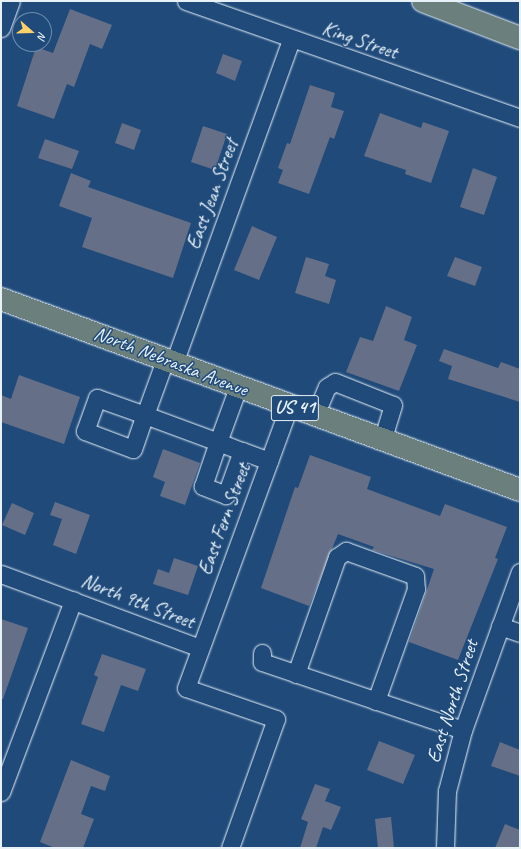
<!DOCTYPE html>
<style>
body{margin:0}
#map{position:relative;width:521px;height:849px;overflow:hidden;background:#1f4a7a;font-family:Caveat,sans-serif}
div>[style]{position:absolute}
.building>*{inset:0;background:#666f88}
.roads{filter:drop-shadow(0 0 1px #e8f1f8) drop-shadow(0 0 1px #e8f1f8)}
.minor>*{height:17px;margin:-8.5px;padding:0 8.5px;transform-origin:8.5px;border-radius:8.5px;background:#1f4a7a}
.major>*{height:22px;margin:-11px;padding:0 11px;transform-origin:11px;border-radius:11px;background:#6b7f7c}
.highway>*{height:22px;margin:-11px;padding:0 11px;transform-origin:11px;border-radius:11px;background:#6b7f7c}
span{translate:-50% -50%;white-space:nowrap;text-align:center;line-height:1.15;-webkit-text-stroke:3px #1f4a7a;paint-order:stroke}
.shield-label span{padding:1px 3px;background:#1f4a7a;border:1px solid;border-radius:3px;-webkit-text-stroke-width:0}
.shield-label{font-size:19px;color:#e8f1f8;font-weight:700}
.street-label{font-size:20px;color:#e8f1f8}
.frame{position:absolute;inset:0;border:2px solid #e8f1f8;pointer-events:none}
.north{position:absolute;left:12px;top:12px;width:40px;height:40px;box-sizing:border-box;background:#1f4a7a;border:1px solid #6f8dac;border-radius:50%;rotate:110deg;font-size:11px;font-weight:700;line-height:16px;text-align:center;color:#e8f1f8}
.north::after{content:'';display:block;margin:auto;width:14px;height:18px;background:#ffd166;clip-path:polygon(50% 0,100% 100%,50% 72%,0 100%)}
</style>
<div id="map">
<div class="building">
<i style="clip-path:polygon(70px 9px,112px 25px,102px 49px,90px 44px,74px 87px,67px 84px,54px 119px,17px 106px,36px 47px,53px 53px)"></i>
<i style="clip-path:polygon(223px 54px,242px 61px,235px 81px,216px 73px)"></i>
<i style="clip-path:polygon(310px 85px,335px 93px,331px 107px,344px 111px,334px 139px,330px 137px,309px 194px,278px 183px,283px 170px,278px 168px,287px 143px,290px 144px)"></i>
<i style="clip-path:polygon(380px 113px,421px 128px,423px 122px,449px 131px,431px 183px,405px 174px,406px 170px,364px 156px)"></i>
<i style="clip-path:polygon(122px 123px,141px 130px,134px 150px,115px 143px)"></i>
<i style="clip-path:polygon(203px 126px,227px 134px,215px 170px,191px 162px)"></i>
<i style="clip-path:polygon(45px 139px,79px 151px,72px 169px,38px 158px)"></i>
<i style="clip-path:polygon(473px 168px,497px 177px,484px 215px,460px 207px)"></i>
<i style="clip-path:polygon(71px 173px,91px 181px,88px 187px,191px 223px,173px 278px,82px 247px,92px 218px,59px 206px)"></i>
<i style="clip-path:polygon(252px 226px,277px 237px,259px 280px,234px 270px)"></i>
<i style="clip-path:polygon(306px 257px,329px 264px,325px 276px,336px 280px,329px 304px,295px 293px)"></i>
<i style="clip-path:polygon(455px 257px,482px 267px,475px 286px,447px 276px)"></i>
<i style="clip-path:polygon(386px 306px,412px 317px,404px 340px,417px 345px,399px 391px,346px 372px,360px 337px,373px 341px)"></i>
<i style="clip-path:polygon(444px 349px,498px 368px,501px 362px,520px 369px,520px 402px,448px 379px,452px 366px,439px 361px)"></i>
<i style="clip-path:polygon(19px 375px,80px 397px,64px 444px,1px 422px,1px 395px,11px 399px)"></i>
<i style="clip-path:polygon(163px 449px,200px 463px,185px 505px,160px 496px,165px 482px,153px 477px)"></i>
<i style="clip-path:polygon(310px 455px,371px 477px,367px 489px,440px 516px,445px 504px,507px 527px,495px 558px,498px 559px,458px 660px,409px 642px,434px 569px,372px 550px,374px 547px,338px 534px,309px 606px,261px 588px,295px 487px,298px 488px)"></i>
<i style="clip-path:polygon(55px 502px,90px 515px,76px 554px,53px 545px,62px 519px,50px 515px)"></i>
<i style="clip-path:polygon(12px 503px,34px 513px,25px 535px,2px 525px)"></i>
<i style="clip-path:polygon(174px 558px,198px 566px,188px 595px,153px 584px,158px 569px,169px 573px)"></i>
<i style="clip-path:polygon(1px 619px,28px 628px,3px 699px,1px 699px)"></i>
<i style="clip-path:polygon(102px 654px,146px 669px,138px 691px,121px 685px,104px 732px,81px 724px,98px 677px,94px 675px)"></i>
<i style="clip-path:polygon(379px 741px,415px 755px,403px 784px,367px 770px)"></i>
<i style="clip-path:polygon(500px 742px,520px 750px,520px 776px,491px 766px)"></i>
<i style="clip-path:polygon(71px 760px,110px 776px,105px 791px,91px 786px,81px 814px,94px 819px,83px 848px,55px 848px,40px 842px)"></i>
<i style="clip-path:polygon(315px 784px,330px 789px,325px 801px,341px 807px,331px 830px,323px 827px,316px 848px,300px 848px,308px 822px,301px 819px)"></i>
<i style="clip-path:polygon(391px 817px,394px 848px,378px 848px,375px 819px)"></i>
<i style="clip-path:polygon(505px 824px,520px 830px,520px 848px,495px 848px)"></i>
</div>
<div class="roads">
<div class="minor">
<i style="left:186px;top:1px;width:354px;rotate:19.3deg"></i>
<i style="left:1px;top:28px;width:29px;rotate:-70deg"></i>
<i style="left:165px;top:360px;width:59px;rotate:110deg"></i>
<i style="left:145px;top:415px;width:51px;rotate:-160.5deg"></i>
<i style="left:97px;top:398px;width:35px;rotate:110deg"></i>
<i style="left:85px;top:431px;width:51px;rotate:20.6deg"></i>
<i style="left:133px;top:449px;width:36px;rotate:-71deg"></i>
<i style="left:145px;top:415px;width:78px;rotate:20.3deg"></i>
<i style="left:218px;top:442px;width:26px;rotate:21deg"></i>
<i style="left:242px;top:451px;width:47px;rotate:110deg"></i>
<i style="left:226px;top:495px;width:25px;rotate:-159deg"></i>
<i style="left:203px;top:486px;width:46px;rotate:-71.2deg"></i>
<i style="left:218px;top:442px;width:59px;rotate:-70deg"></i>
<i style="left:174px;top:363px;width:344px;rotate:-70.1deg"></i>
<i style="left:315px;top:415px;width:30px;rotate:-67deg"></i>
<i style="left:327px;top:387px;width:9px;rotate:-32deg"></i>
<i style="left:335px;top:382px;width:62px;rotate:21.6deg"></i>
<i style="left:393px;top:405px;width:37px;rotate:107deg"></i>
<i style="left:242px;top:451px;width:29px;rotate:20deg"></i>
<i style="left:1px;top:574px;width:212px;rotate:20.4deg"></i>
<i style="left:500px;top:626px;width:21px;rotate:19deg"></i>
<i style="left:262px;top:653px;width:9px;rotate:90deg"></i>
<i style="left:262px;top:662px;width:212px;rotate:18.7deg"></i>
<i style="left:296px;top:674px;width:124px;rotate:-70.7deg"></i>
<i style="left:337px;top:557px;width:11px;rotate:-34deg"></i>
<i style="left:346px;top:551px;width:73px;rotate:19.9deg"></i>
<i style="left:415px;top:576px;width:13px;rotate:86deg"></i>
<i style="left:416px;top:589px;width:119px;rotate:109.7deg"></i>
<i style="left:1px;top:792px;width:205px;rotate:-69.4deg"></i>
<i style="left:230px;top:848px;width:137px;rotate:-70.4deg"></i>
<i style="left:276px;top:719px;width:95px;rotate:-161deg"></i>
<i style="left:186px;top:688px;width:300px;rotate:-69.9deg"></i>
<i style="left:445px;top:848px;width:57px;rotate:-88deg"></i>
<i style="left:447px;top:791px;width:63px;rotate:-75.3deg"></i>
<i style="left:463px;top:730px;width:168px;rotate:-70.2deg"></i>
</div>
<div class="major">
<i style="left:1px;top:299px;width:553px;rotate:20.2deg"></i>
</div>
<div class="highway">
<i style="left:423px;top:1px;width:104px;rotate:20.9deg"></i>
</div>
</div>
<div class="shield-label">
<span style="left:295px;top:408px">US 41</span>
</div>
<div class="street-label">
<span style="left:360px;top:40px;rotate:19deg">King Street</span>
<span style="left:212px;top:194px;rotate:-70deg">East Jean Street</span>
<span style="left:171px;top:361px;rotate:21deg">North Nebraska Avenue</span>
<span style="left:224px;top:519px;rotate:-70deg">East Fern Street</span>
<span style="left:138px;top:601px;rotate:21deg">North 9th Street</span>
<span style="left:452px;top:701px;rotate:-72deg">East North Street</span>
</div>
<div class="frame"></div>
<div class="north">N</div>
</div>
